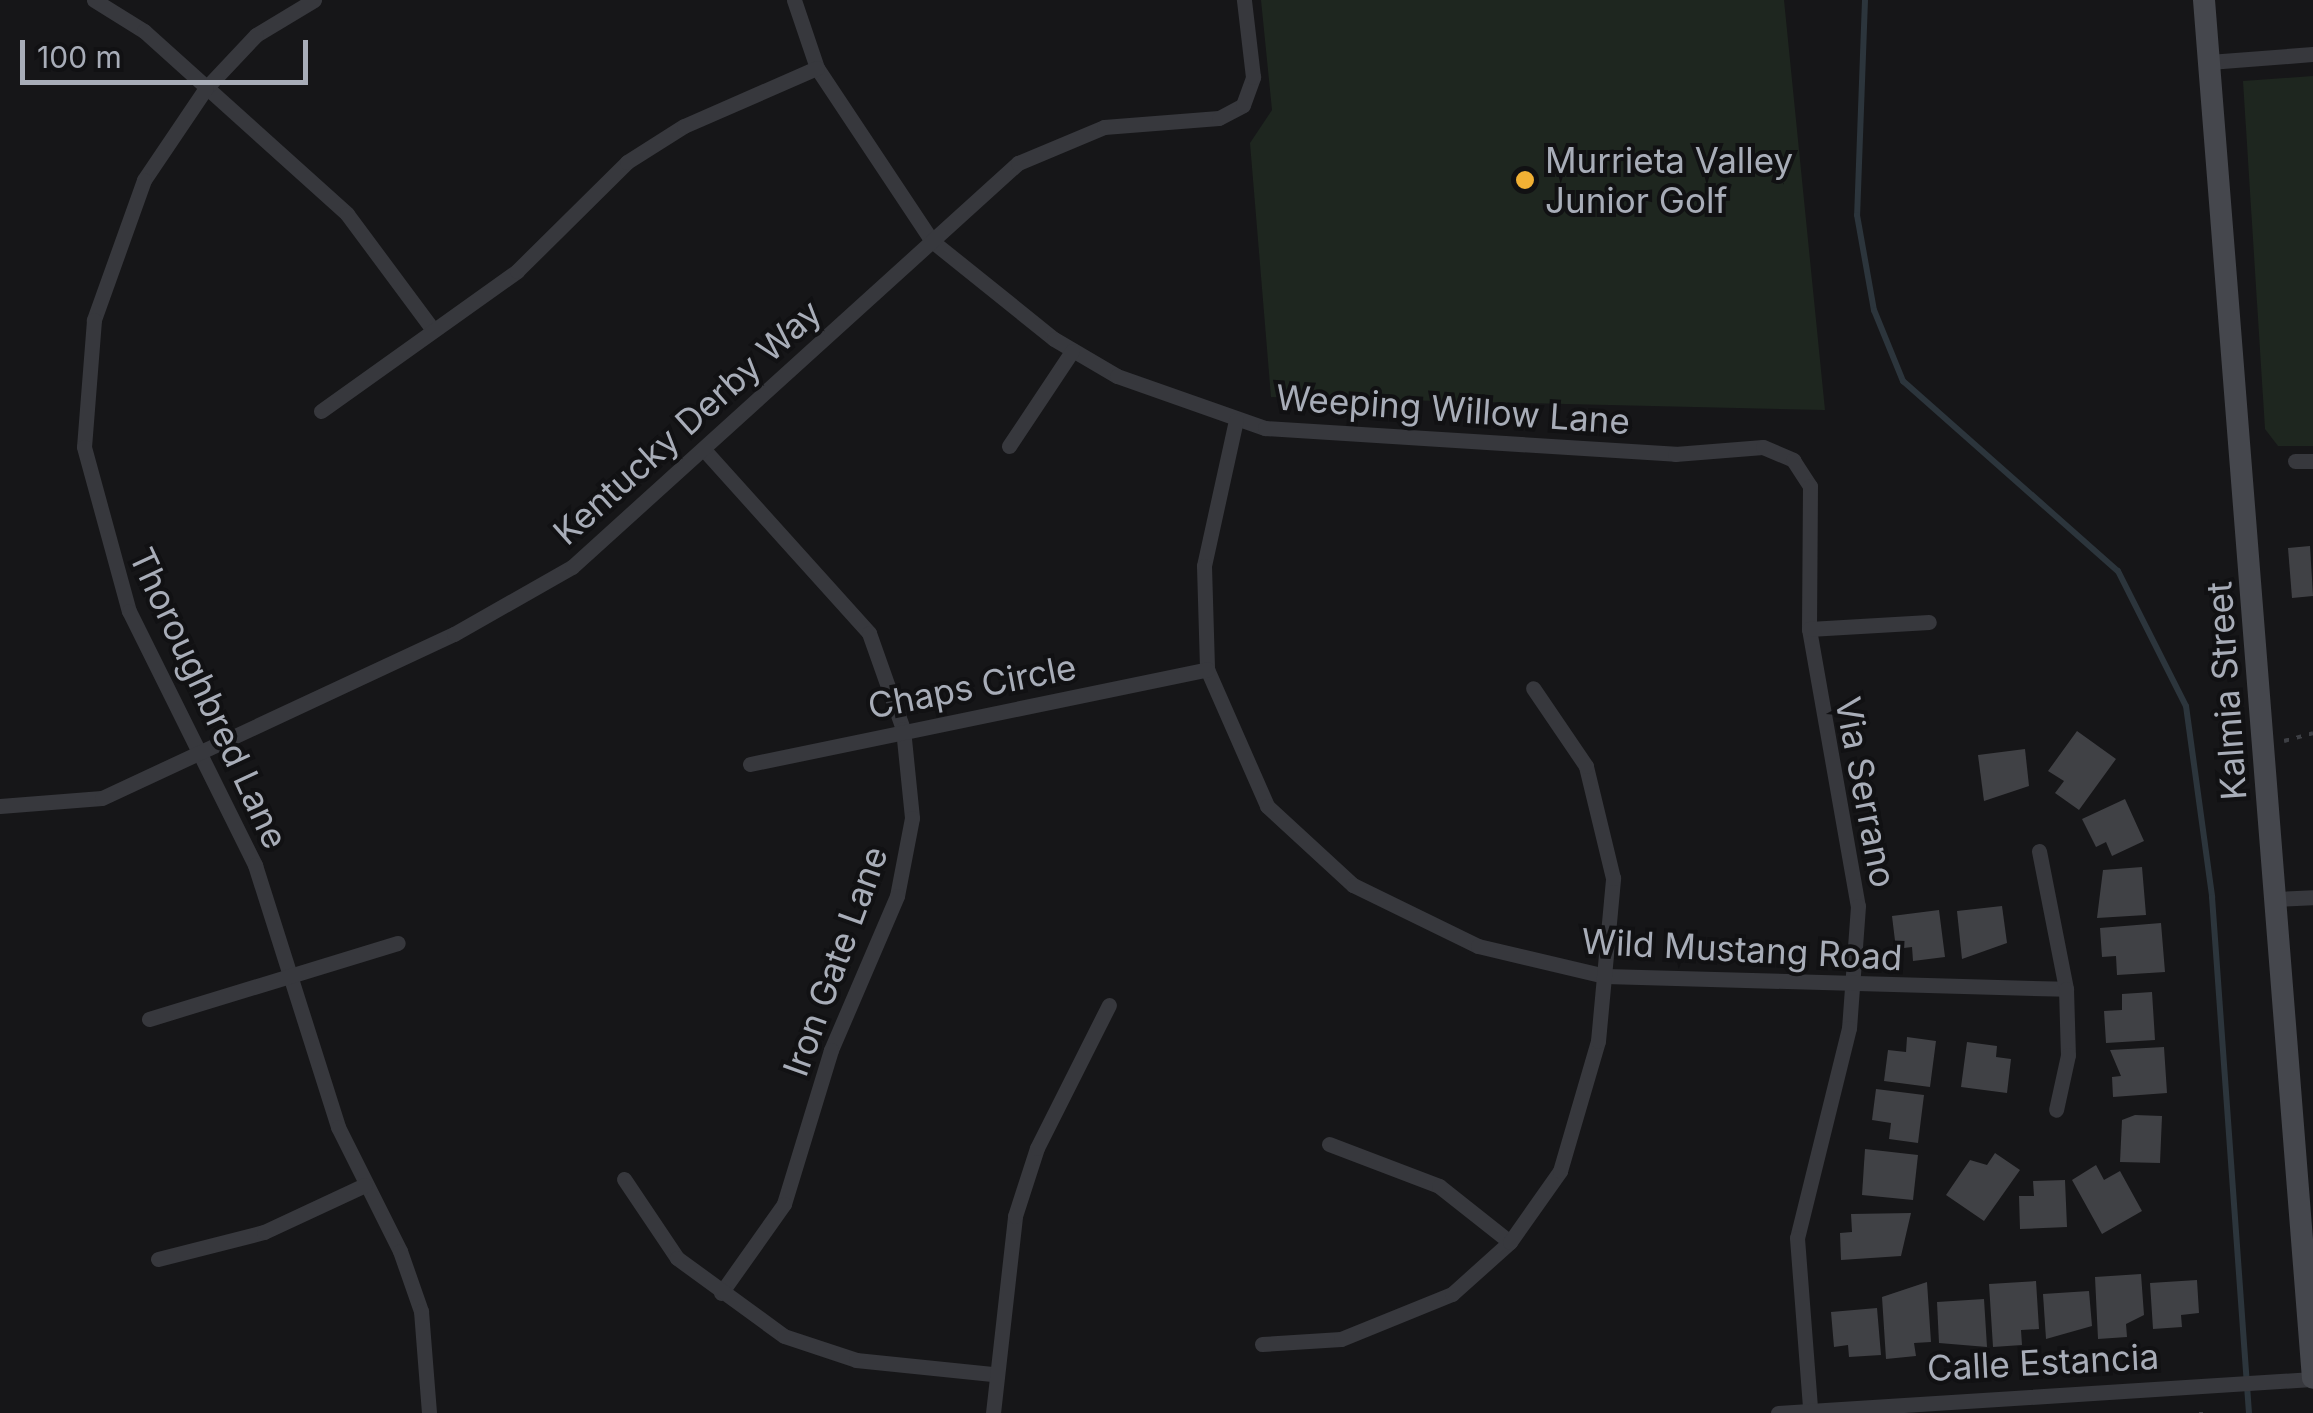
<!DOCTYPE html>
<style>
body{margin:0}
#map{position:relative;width:2313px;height:1413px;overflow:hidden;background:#161618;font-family:Inter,sans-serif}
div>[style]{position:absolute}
.green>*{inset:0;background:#1e261f}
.stream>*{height:6px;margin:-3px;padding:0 3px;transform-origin:3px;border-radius:3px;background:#2c353c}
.building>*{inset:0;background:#404145}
.path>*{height:4px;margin-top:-2px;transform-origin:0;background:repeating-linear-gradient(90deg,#3d3f44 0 5px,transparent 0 13px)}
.street>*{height:15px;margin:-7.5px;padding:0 7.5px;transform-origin:7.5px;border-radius:7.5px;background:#37383d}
.secondary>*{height:22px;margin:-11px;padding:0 11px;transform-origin:11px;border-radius:11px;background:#45474d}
.dots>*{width:28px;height:28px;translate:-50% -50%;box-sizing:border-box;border:5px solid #111113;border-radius:50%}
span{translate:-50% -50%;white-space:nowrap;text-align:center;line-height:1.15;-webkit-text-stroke:8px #111113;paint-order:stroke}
.poi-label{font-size:35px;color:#a8adb8}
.left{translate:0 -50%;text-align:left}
.street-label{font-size:35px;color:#a8adb8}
.scale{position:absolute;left:20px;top:40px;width:288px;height:45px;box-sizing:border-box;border:5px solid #a8adb8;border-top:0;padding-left:12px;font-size:30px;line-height:35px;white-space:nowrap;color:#a8adb8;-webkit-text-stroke:8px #111113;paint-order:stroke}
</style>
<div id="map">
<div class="green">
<i style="clip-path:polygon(1261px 0,1784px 0,1825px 410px,1271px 397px,1250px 143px,1272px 110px)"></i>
<i style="clip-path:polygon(2313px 76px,2313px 446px,2278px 446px,2265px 429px,2243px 81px)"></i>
</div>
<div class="stream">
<i style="left:1865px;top:0;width:215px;rotate:92.1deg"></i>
<i style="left:1857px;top:215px;width:97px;rotate:79.9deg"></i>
<i style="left:1874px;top:310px;width:77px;rotate:67.8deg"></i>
<i style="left:1903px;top:381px;width:287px;rotate:41.5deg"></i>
<i style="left:2118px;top:571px;width:151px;rotate:63.3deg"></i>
<i style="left:2186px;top:706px;width:193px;rotate:82.2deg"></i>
<i style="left:2212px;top:897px;width:517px;rotate:85.9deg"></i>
</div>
<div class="building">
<i style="clip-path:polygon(2310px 546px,2313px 596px,2292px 598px,2288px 548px)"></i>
<i style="clip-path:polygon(2077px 731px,2116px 759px,2079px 810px,2055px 793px,2064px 781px,2048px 771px)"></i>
<i style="clip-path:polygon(2025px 749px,2029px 786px,1984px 801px,1978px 755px)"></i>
<i style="clip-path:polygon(2125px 799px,2144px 841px,2112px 856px,2106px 842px,2096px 847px,2082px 819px)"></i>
<i style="clip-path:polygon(2142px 867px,2146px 915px,2097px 918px,2103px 870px)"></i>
<i style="clip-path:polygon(2002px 906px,2007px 943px,1962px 959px,1957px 911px)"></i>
<i style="clip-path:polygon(1939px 910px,1945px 957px,1913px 961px,1912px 947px,1896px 949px,1892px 916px)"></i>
<i style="clip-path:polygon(2161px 923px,2165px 972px,2117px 975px,2116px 956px,2102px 957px,2100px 928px)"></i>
<i style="clip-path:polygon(2152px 992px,2155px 1040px,2106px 1043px,2104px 1011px,2122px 1010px,2122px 994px)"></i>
<i style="clip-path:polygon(1907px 1037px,1936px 1041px,1930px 1087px,1884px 1081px,1888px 1050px,1906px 1052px)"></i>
<i style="clip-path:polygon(1967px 1042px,1997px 1046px,1996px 1057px,2011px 1059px,2007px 1093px,1961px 1087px)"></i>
<i style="clip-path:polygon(2164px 1047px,2167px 1093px,2113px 1097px,2112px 1077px,2121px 1076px,2110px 1050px)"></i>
<i style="clip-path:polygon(1876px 1089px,1924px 1095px,1918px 1143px,1889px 1139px,1891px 1123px,1872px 1120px)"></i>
<i style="clip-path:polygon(2135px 1115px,2162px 1116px,2160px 1163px,2120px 1162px,2122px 1120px)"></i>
<i style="clip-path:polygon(1865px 1149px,1918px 1155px,1913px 1200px,1862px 1195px)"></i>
<i style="clip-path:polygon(1995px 1153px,2020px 1170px,1984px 1221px,1946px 1195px,1970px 1160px,1987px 1165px)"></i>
<i style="clip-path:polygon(2096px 1165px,2104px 1180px,2120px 1171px,2142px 1211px,2102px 1234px,2072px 1180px)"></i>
<i style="clip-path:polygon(2065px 1180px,2067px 1227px,2020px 1229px,2019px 1196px,2034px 1196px,2033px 1181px)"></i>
<i style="clip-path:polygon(1911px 1213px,1901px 1256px,1841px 1260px,1840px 1233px,1852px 1232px,1851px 1214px)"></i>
<i style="clip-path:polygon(2141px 1274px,2144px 1315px,2126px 1324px,2127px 1337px,2098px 1339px,2095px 1277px)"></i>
<i style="clip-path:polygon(2197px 1280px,2199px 1313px,2181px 1315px,2182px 1327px,2153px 1329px,2150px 1283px)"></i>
<i style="clip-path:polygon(2036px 1281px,2039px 1329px,2021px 1330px,2022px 1345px,1993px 1347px,1989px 1284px)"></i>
<i style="clip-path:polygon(1927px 1282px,1931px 1342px,1914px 1343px,1916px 1356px,1886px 1359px,1882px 1297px)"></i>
<i style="clip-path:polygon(2089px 1291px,2092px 1326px,2046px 1339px,2043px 1294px)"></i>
<i style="clip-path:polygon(1984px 1299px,1987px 1347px,1939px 1343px,1937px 1302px)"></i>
<i style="clip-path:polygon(1877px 1308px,1881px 1355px,1849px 1357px,1848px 1345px,1834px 1347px,1831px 1312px)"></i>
</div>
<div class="path">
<i style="left:2284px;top:741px;width:30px;rotate:-15deg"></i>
<i style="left:2201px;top:1412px;width:1px;rotate:90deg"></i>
</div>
<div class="street">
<i style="left:94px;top:0;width:59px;rotate:31.8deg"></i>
<i style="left:144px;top:31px;width:273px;rotate:42deg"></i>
<i style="left:347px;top:214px;width:141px;rotate:53.4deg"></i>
<i style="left:314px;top:0;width:68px;rotate:148.9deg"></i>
<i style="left:256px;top:35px;width:73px;rotate:133.3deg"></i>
<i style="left:206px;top:88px;width:111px;rotate:124deg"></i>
<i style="left:144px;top:180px;width:149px;rotate:109.7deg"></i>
<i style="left:94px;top:320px;width:127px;rotate:94.5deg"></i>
<i style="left:84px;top:447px;width:170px;rotate:74.7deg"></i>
<i style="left:129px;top:611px;width:284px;rotate:63.6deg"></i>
<i style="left:255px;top:865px;width:275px;rotate:72.4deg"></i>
<i style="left:338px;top:1127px;width:139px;rotate:63.4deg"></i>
<i style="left:400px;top:1251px;width:64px;rotate:70.7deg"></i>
<i style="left:421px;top:1311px;width:102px;rotate:85.5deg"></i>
<i style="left:794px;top:0;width:72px;rotate:71.3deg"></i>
<i style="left:817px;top:68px;width:208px;rotate:56.4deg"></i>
<i style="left:932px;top:241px;width:156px;rotate:38.8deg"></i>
<i style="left:1054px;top:339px;width:73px;rotate:30.4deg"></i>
<i style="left:1117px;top:376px;width:157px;rotate:19.4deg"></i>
<i style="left:1265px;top:428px;width:411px;rotate:3.6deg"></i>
<i style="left:1675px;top:454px;width:88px;rotate:-4.5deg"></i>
<i style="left:1763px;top:447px;width:33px;rotate:23deg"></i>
<i style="left:1793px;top:460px;width:31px;rotate:57deg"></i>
<i style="left:1810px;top:486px;width:143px;rotate:90.4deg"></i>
<i style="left:1809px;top:629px;width:281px;rotate:80deg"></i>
<i style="left:1858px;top:906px;width:122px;rotate:94.2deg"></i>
<i style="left:1849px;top:1028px;width:216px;rotate:103.9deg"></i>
<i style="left:1797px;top:1238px;width:169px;rotate:85.6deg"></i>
<i style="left:2209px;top:62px;width:104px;rotate:-4.4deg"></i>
<i style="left:321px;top:411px;width:241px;rotate:-35.5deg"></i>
<i style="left:517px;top:271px;width:155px;rotate:-44.7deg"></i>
<i style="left:627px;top:162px;width:67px;rotate:-32.3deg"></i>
<i style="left:684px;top:126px;width:145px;rotate:-23.6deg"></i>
<i style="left:1236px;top:420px;width:149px;rotate:102.4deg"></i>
<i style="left:1204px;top:566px;width:103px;rotate:88.3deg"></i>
<i style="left:1207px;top:669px;width:150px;rotate:66.3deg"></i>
<i style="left:1267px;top:806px;width:117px;rotate:42.6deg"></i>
<i style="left:1353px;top:885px;width:139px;rotate:26deg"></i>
<i style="left:1478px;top:946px;width:130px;rotate:13.3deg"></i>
<i style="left:1605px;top:976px;width:461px;rotate:1.6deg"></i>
<i style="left:1009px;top:446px;width:114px;rotate:-56.4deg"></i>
<i style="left:707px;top:453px;width:242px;rotate:48deg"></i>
<i style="left:869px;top:633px;width:102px;rotate:70.5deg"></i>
<i style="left:903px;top:729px;width:89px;rotate:84.2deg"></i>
<i style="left:912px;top:818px;width:79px;rotate:100.9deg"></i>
<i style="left:897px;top:896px;width:168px;rotate:113.2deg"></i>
<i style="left:831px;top:1050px;width:161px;rotate:107deg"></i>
<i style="left:784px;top:1204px;width:109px;rotate:125.3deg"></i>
<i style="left:2295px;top:461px;width:18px"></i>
<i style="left:1809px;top:629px;width:120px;rotate:-3.3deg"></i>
<i style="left:750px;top:764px;width:467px;rotate:-11.7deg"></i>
<i style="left:0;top:806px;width:102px;rotate:-4.5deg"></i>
<i style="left:102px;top:798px;width:388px;rotate:-25deg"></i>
<i style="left:454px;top:634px;width:136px;rotate:-29.6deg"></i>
<i style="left:572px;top:567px;width:602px;rotate:-42.17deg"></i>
<i style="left:1018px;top:163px;width:93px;rotate:-22.7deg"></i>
<i style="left:1104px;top:127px;width:115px;rotate:-4.5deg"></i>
<i style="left:1219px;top:118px;width:27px;rotate:-28deg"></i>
<i style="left:1243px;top:105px;width:30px;rotate:-70deg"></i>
<i style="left:1253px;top:77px;width:78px;rotate:-96.7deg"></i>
<i style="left:2039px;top:851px;width:141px;rotate:78.9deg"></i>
<i style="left:2066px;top:989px;width:66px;rotate:88.3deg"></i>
<i style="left:2068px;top:1055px;width:56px;rotate:102.3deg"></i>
<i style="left:2277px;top:899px;width:36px;rotate:-3deg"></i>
<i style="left:149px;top:1019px;width:260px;rotate:-17deg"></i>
<i style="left:1329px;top:1144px;width:118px;rotate:20.9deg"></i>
<i style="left:1439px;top:1186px;width:90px;rotate:38.3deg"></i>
<i style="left:624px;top:1179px;width:95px;rotate:56.1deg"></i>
<i style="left:677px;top:1258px;width:132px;rotate:36.1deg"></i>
<i style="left:784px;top:1336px;width:76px;rotate:18.4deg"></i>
<i style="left:856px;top:1360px;width:137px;rotate:5.9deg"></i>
<i style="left:158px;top:1259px;width:109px;rotate:-14.3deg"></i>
<i style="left:264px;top:1232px;width:111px;rotate:-25deg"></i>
<i style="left:1262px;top:1344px;width:79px;rotate:-3.6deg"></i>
<i style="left:1341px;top:1339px;width:120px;rotate:-22.1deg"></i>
<i style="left:1452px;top:1294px;width:78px;rotate:-41.9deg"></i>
<i style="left:1510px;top:1242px;width:87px;rotate:-54.8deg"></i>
<i style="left:1560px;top:1171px;width:135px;rotate:-73.7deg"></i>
<i style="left:1598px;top:1041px;width:164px;rotate:-84.7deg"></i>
<i style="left:1613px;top:878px;width:115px;rotate:-103.6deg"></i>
<i style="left:1586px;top:766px;width:94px;rotate:-124.2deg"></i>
<i style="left:993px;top:1413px;width:198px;rotate:-83.6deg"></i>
<i style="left:1015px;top:1216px;width:71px;rotate:-72.1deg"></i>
<i style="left:1037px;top:1148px;width:160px;rotate:-63.3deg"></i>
<i style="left:1778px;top:1413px;width:536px;rotate:-3.64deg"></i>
</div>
<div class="secondary">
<i style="left:2204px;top:0;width:1382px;rotate:85.48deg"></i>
</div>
<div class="dots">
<i style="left:1525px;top:180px;background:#f2b134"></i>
</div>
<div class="poi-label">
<span class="left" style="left:1545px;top:180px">Murrieta Valley<br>Junior Golf</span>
</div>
<div class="street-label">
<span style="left:1453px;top:409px;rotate:4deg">Weeping Willow Lane</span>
<span style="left:687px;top:422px;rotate:-42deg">Kentucky Derby Way</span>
<span style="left:972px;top:686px;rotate:-11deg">Chaps Circle</span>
<span style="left:2226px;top:691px;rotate:-94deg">Kalmia Street</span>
<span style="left:209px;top:698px;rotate:65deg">Thoroughbred Lane</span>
<span style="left:1866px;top:792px;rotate:79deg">Via Serrano</span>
<span style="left:1742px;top:949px;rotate:3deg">Wild Mustang Road</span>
<span style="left:835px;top:961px;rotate:-70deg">Iron Gate Lane</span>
<span style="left:2043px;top:1362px;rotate:-3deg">Calle Estancia</span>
</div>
<div class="scale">100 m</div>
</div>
